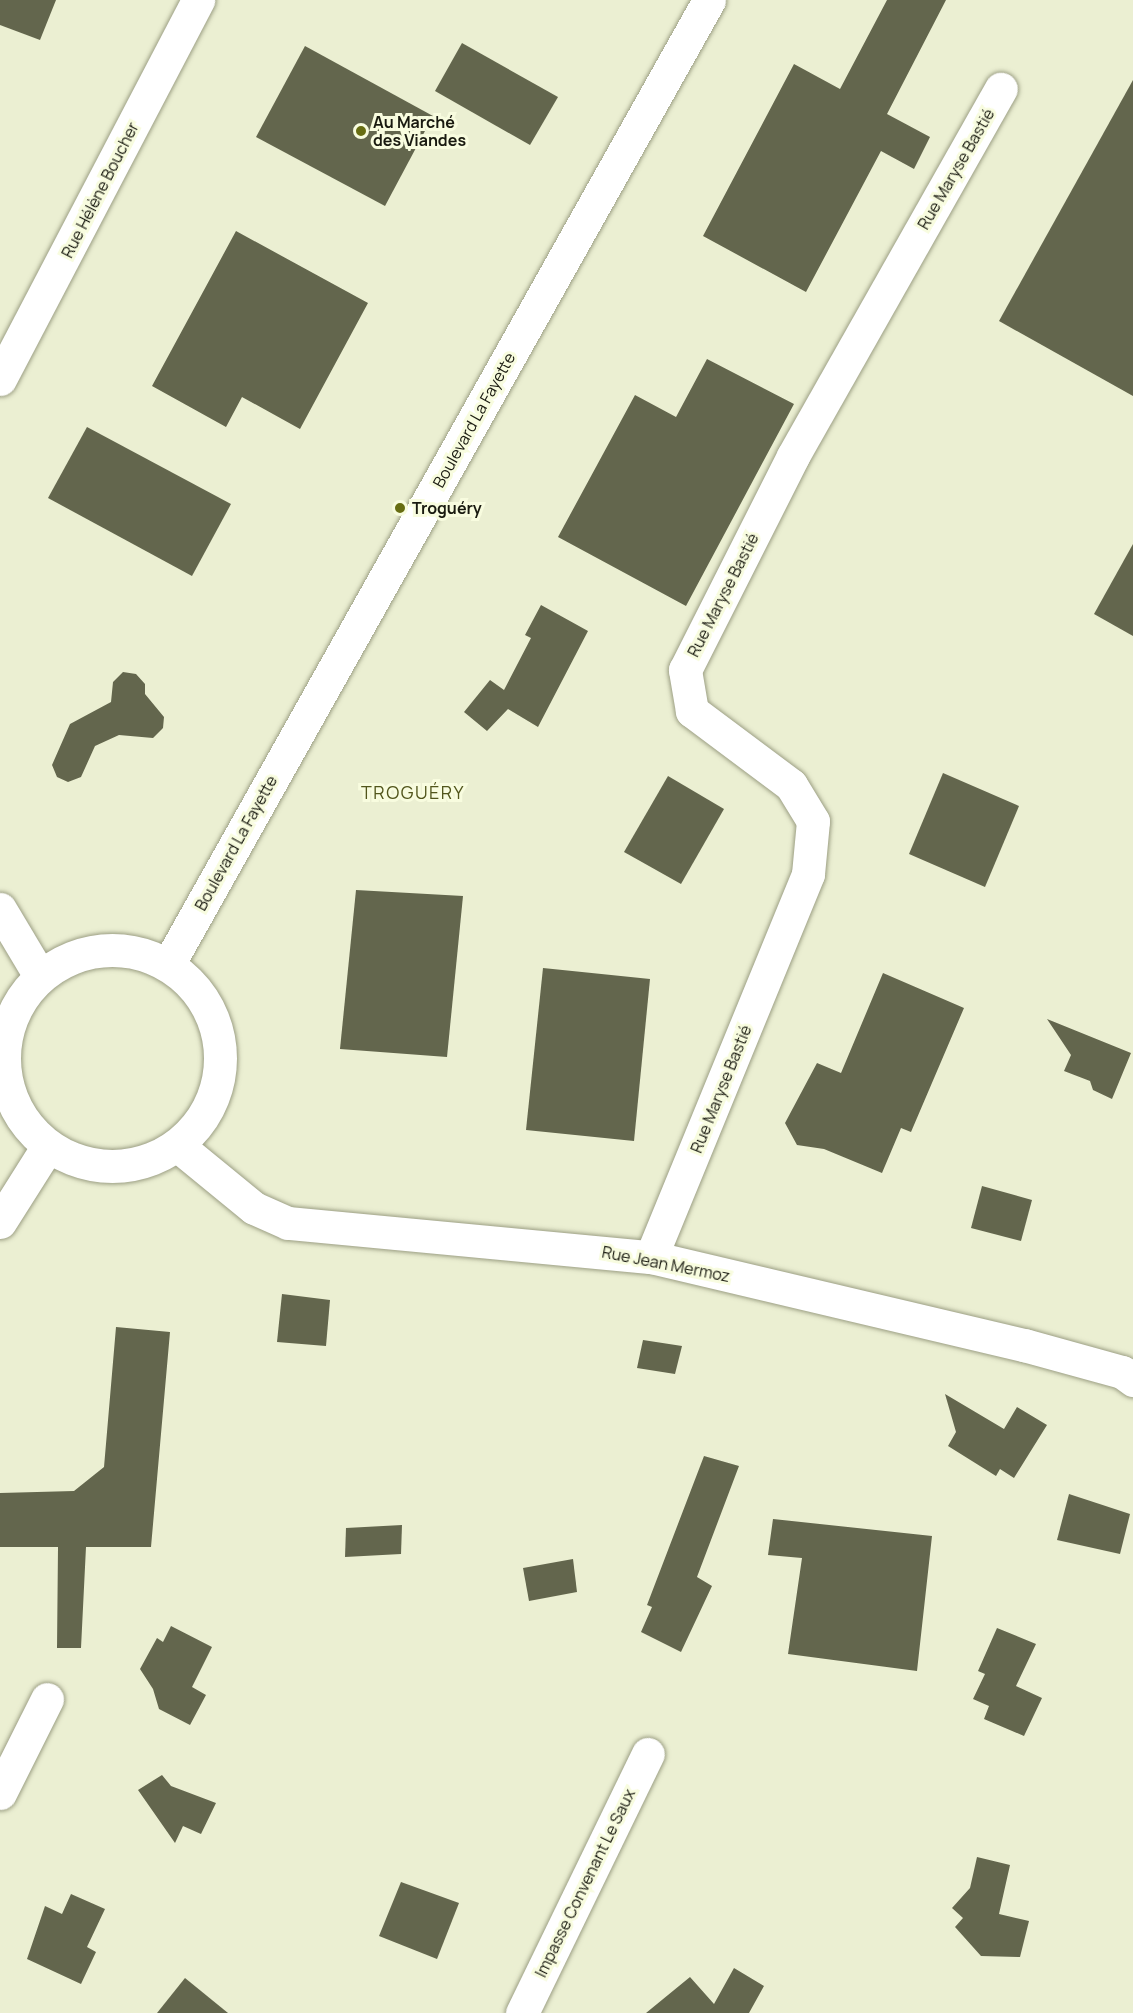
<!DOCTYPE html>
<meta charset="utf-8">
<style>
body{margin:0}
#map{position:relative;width:1133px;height:2013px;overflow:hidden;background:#ebefd2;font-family:Manrope,sans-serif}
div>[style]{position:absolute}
.building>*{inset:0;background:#63664d}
.roads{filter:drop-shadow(0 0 2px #9c9f84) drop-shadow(0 0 2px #9c9f84)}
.minor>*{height:33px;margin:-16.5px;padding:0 16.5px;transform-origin:16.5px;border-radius:16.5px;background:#fff}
.secondary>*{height:33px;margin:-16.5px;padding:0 16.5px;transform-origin:16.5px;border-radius:16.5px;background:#fff}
.secondary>.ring{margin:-16.5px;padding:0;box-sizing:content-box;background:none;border:33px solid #fff;border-radius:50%}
.dots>*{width:16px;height:16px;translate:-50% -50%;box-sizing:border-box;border:3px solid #f8fcdf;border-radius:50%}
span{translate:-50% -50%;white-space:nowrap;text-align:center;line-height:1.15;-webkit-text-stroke:6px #f8fcdf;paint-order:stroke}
.poi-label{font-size:16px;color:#191a10;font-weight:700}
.left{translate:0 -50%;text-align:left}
.street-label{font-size:16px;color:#191a10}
.neighbourhood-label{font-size:18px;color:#51551b;letter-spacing:1.5px}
</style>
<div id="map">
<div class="building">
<i style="clip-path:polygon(0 0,56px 0,40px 40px,0 25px)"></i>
<i style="clip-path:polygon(887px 0,946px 0,887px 114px,930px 137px,914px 169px,881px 151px,806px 292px,703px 236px,794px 64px,840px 89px)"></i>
<i style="clip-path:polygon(462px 43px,558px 97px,530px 145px,435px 91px)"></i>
<i style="clip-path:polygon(305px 46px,433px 116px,385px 206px,256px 137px)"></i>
<i style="clip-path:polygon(1133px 80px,1133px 396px,999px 321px)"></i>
<i style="clip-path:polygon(236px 231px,368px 303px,300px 429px,242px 397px,226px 427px,152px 386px)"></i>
<i style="clip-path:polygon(707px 359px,794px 404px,686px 606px,558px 537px,635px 395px,676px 417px)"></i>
<i style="clip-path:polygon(87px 427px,231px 504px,192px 576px,48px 498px)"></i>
<i style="clip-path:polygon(1133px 544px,1133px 636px,1094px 614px)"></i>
<i style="clip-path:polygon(541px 605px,588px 631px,538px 727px,508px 709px,487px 731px,464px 712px,490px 680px,504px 690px,531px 638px,525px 635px)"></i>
<i style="clip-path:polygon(123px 672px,136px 674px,145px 684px,145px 694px,164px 717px,163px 728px,153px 738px,119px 735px,95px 746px,81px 777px,68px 782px,57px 777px,52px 765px,70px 724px,111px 702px,113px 682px)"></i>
<i style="clip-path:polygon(943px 773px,1019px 806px,985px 887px,909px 854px)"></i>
<i style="clip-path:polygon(668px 776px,724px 809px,681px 884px,624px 852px)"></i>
<i style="clip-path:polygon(356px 890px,463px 896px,447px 1057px,340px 1049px)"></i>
<i style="clip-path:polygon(543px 968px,650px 979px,634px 1141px,526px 1130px)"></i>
<i style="clip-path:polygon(883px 973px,964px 1008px,911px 1132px,901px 1128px,882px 1173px,824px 1149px,797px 1145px,785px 1123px,817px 1063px,841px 1073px)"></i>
<i style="clip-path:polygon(1047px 1019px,1131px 1053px,1112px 1099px,1093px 1090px,1090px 1081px,1064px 1071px,1071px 1055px)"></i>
<i style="clip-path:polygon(982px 1186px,1032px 1200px,1021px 1241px,971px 1228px)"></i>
<i style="clip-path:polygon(282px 1294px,330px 1300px,326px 1346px,277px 1342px)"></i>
<i style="clip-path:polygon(116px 1327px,170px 1332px,151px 1547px,86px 1547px,81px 1648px,57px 1648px,58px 1547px,0 1547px,0 1493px,74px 1491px,104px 1467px)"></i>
<i style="clip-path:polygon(643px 1340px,682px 1346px,675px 1374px,637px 1368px)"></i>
<i style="clip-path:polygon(945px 1394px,1004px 1429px,1017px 1407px,1047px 1425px,1014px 1478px,1000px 1469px,996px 1476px,948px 1446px,956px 1432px)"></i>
<i style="clip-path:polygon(704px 1456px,739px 1466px,697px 1577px,712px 1586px,681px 1652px,641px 1632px,652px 1607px,647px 1605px)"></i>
<i style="clip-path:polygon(1069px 1494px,1130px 1514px,1120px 1554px,1057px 1540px)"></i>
<i style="clip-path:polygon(773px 1519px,932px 1536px,917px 1671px,788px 1654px,802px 1558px,768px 1555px)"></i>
<i style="clip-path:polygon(402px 1525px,401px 1554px,345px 1557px,346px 1528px)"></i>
<i style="clip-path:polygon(573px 1559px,577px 1592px,529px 1601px,523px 1568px)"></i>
<i style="clip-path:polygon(171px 1626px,212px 1647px,192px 1687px,206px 1695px,190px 1725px,159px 1709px,153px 1689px,140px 1669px,157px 1638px,163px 1642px)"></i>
<i style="clip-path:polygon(997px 1628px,1036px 1644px,1016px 1686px,1042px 1698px,1024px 1736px,984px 1719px,989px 1706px,973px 1699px,985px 1674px,978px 1671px)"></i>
<i style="clip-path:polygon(162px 1775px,171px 1786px,216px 1803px,201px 1834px,183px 1826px,175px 1843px,138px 1790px)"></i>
<i style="clip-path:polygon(977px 1857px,1010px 1865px,999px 1914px,1029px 1921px,1020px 1957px,981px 1956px,955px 1927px,963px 1918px,952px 1908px,970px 1888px)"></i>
<i style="clip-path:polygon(401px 1882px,459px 1903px,437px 1959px,379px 1936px)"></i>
<i style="clip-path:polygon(71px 1894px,105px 1909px,87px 1947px,96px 1952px,81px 1984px,27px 1959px,45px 1906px,62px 1914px)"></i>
<i style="clip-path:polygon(734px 1968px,764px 1986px,749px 2013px,646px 2013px,690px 1977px,714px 2004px)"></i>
<i style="clip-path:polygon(185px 1978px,228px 2013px,157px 2013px)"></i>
</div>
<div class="roads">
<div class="minor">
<i style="left:0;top:379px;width:428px;rotate:-62.4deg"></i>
<i style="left:0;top:909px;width:78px;rotate:59.2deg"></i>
<i style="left:177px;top:1145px;width:99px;rotate:39.3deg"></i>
<i style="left:254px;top:1208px;width:37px;rotate:24deg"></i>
<i style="left:288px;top:1223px;width:365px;rotate:5.4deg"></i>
<i style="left:651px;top:1257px;width:383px;rotate:13.3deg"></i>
<i style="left:1024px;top:1345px;width:102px;rotate:15.4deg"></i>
<i style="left:1122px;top:1372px;width:14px;rotate:36deg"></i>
<i style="left:651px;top:1257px;width:414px;rotate:-67.7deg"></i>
<i style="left:808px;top:874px;width:53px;rotate:-84.6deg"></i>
<i style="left:813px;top:821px;width:42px;rotate:-121.4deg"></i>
<i style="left:791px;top:785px;width:124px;rotate:-143.2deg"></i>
<i style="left:692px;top:711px;width:42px;rotate:-99.7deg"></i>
<i style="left:685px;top:670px;width:240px;rotate:-63.2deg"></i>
<i style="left:793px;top:456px;width:422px;rotate:-60.5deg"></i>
<i style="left:0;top:1793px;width:105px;rotate:-63.4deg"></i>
<i style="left:522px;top:2013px;width:288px;rotate:-64.1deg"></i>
</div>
<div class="secondary">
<i class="ring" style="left:4px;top:950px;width:183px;height:183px"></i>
<i style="left:168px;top:965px;width:1106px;rotate:-60.72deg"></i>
<i style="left:0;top:1222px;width:90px;rotate:-57.7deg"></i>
</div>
</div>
<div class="dots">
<i style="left:361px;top:131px;background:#676d12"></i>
<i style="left:400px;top:508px;background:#676d12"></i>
</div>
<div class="poi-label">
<span class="left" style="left:373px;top:131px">Au Marché<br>des Viandes</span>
<span class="left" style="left:412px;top:508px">Troguéry</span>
</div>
<div class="street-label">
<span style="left:956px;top:169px;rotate:-60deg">Rue Maryse Bastié</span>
<span style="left:100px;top:190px;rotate:-63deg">Rue Hélène Boucher</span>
<span style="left:474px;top:420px;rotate:-61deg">Boulevard La Fayette</span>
<span style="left:723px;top:595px;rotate:-63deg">Rue Maryse Bastié</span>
<span style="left:236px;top:843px;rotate:-61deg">Boulevard La Fayette</span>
<span style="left:721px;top:1089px;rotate:-68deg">Rue Maryse Bastié</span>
<span style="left:666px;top:1264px;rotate:11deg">Rue Jean Mermoz</span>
<span style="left:585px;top:1883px;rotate:-64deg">Impasse Convenant Le Saux</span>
</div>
<div class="neighbourhood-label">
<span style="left:413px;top:792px">TROGUÉRY</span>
</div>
</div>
